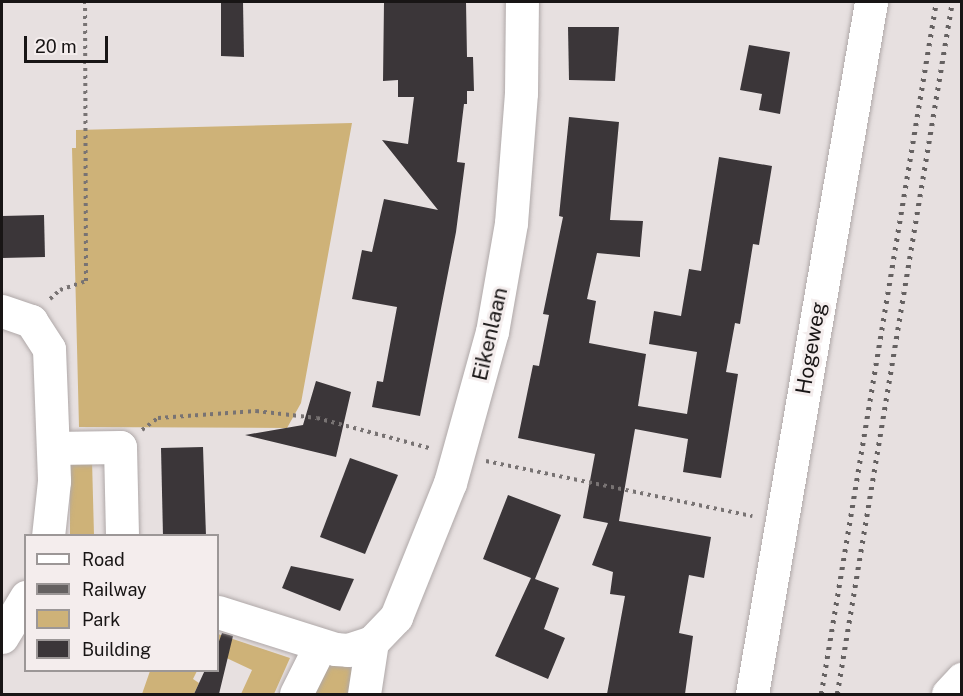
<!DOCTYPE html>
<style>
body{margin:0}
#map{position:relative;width:963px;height:696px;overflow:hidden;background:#e7e0e0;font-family:"Public Sans",sans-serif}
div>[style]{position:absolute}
.green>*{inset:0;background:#ceb278}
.building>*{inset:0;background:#3b3639}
.path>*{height:4px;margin-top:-2px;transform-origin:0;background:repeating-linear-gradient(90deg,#787373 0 3px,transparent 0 7.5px)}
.roads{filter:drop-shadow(0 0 2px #afa8a8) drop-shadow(0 0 2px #afa8a8)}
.minor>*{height:33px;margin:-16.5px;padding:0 16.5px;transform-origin:16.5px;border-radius:16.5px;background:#fff}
.rail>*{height:4.5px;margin-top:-2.25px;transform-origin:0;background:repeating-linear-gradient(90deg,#656161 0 3px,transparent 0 9px)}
span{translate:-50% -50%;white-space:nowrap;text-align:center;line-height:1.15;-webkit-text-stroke:6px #f4eded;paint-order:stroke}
.street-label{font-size:21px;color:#181515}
.frame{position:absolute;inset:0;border:3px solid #181515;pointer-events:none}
.legend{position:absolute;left:24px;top:534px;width:195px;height:138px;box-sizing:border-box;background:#f4eded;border:2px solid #9c9797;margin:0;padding:8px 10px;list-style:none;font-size:18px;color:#181515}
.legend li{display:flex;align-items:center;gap:12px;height:30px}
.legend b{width:30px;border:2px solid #9c9797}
.scale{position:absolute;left:24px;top:36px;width:84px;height:27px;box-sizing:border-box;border:3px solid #181515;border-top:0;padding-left:8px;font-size:18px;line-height:21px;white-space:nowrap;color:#181515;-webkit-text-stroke:4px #f4eded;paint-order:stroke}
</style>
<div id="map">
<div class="green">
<i style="clip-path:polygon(352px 123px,301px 403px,287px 428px,79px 427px,72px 148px,76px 148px,76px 130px)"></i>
<i style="clip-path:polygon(70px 460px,92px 460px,94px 535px,70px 535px)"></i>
<i style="clip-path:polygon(218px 634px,290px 658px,274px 694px,241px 694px,252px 670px,218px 654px)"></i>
<i style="clip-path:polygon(331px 663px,346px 664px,352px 669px,351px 694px,310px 694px,323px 668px)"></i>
<i style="clip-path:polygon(150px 671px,197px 671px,193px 679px,199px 683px,194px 694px,142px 694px)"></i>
</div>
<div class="building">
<i style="clip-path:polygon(221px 2px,243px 2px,244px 57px,221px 56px)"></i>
<i style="clip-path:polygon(384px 2px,466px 2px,467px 57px,473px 57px,474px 91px,467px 91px,467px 104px,464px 104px,457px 162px,465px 163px,456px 232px,420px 416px,372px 407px,377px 381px,383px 382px,397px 307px,352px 299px,362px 250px,372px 252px,384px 199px,438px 210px,382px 140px,408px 144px,414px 97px,398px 97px,398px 80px,383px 81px)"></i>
<i style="clip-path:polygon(568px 27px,619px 27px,615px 81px,569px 80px)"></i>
<i style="clip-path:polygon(749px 45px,790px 52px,780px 114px,759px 110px,762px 94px,740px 90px)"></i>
<i style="clip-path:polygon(569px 117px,619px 122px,610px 220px,643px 221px,640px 253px,640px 257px,597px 253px,587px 299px,596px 301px,589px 343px,646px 354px,638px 406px,687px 414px,697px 352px,649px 344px,654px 311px,681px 316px,689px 269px,701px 271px,719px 157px,772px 166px,759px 245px,753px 244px,740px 324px,735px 323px,726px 372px,738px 374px,721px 478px,683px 472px,688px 439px,635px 429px,619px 521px,711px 537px,704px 578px,689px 575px,679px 633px,693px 636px,685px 694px,607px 694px,625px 596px,610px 594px,613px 572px,592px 565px,608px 523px,583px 518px,595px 454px,518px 438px,533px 365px,539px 366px,549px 315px,543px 314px,563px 217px,559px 216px)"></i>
<i style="clip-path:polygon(44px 215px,45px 257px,2px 258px,2px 216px)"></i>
<i style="clip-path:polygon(316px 381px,351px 392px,336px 457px,245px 435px,303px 425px)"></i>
<i style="clip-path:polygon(203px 447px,206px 536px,163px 536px,161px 448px)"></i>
<i style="clip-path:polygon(350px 458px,398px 475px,365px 554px,320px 537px)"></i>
<i style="clip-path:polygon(508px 495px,561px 515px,535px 579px,559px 588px,544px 629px,565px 638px,548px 679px,495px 656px,531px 578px,483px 559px)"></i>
<i style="clip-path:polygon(291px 566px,354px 579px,340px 611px,282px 588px)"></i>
<i style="clip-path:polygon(222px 633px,233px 636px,219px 694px,194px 694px,205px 670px,218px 670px,218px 644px)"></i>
</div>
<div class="path">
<i style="left:50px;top:299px;width:13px;rotate:-42deg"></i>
<i style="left:60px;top:290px;width:28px;rotate:-19deg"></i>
<i style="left:86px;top:281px;width:279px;rotate:-90.2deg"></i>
<i style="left:142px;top:430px;width:20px;rotate:-37deg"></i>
<i style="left:158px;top:418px;width:98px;rotate:-4.1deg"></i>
<i style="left:256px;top:411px;width:61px;rotate:6.5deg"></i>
<i style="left:317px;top:418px;width:116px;rotate:15deg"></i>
<i style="left:486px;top:461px;width:272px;rotate:11.7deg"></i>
</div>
<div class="roads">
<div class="minor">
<i style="left:2px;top:311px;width:31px;rotate:19deg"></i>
<i style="left:31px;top:321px;width:33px;rotate:57deg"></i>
<i style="left:49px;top:349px;width:132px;rotate:87.8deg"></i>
<i style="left:54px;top:481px;width:55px;rotate:96.2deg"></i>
<i style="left:53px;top:448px;width:67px;rotate:-0.9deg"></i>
<i style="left:120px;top:447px;width:89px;rotate:88.7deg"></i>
<i style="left:218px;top:612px;width:123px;rotate:17.5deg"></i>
<i style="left:335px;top:649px;width:13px;rotate:4deg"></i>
<i style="left:348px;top:650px;width:25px;rotate:-18deg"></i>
<i style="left:2px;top:637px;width:47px;rotate:-59deg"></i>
<i style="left:296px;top:694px;width:54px;rotate:-63.4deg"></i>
<i style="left:364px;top:694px;width:53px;rotate:-81.3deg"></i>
<i style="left:372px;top:642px;width:35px;rotate:-46deg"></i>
<i style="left:396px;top:617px;width:144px;rotate:-68.1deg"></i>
<i style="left:450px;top:483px;width:157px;rotate:-74.5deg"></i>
<i style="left:492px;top:332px;width:111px;rotate:-80.1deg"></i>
<i style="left:511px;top:223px;width:130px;rotate:-85.6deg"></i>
<i style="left:521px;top:93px;width:91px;rotate:-89.4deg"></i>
<i style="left:752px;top:694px;width:702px;rotate:-80.24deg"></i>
<i style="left:948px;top:694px;width:21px;rotate:-47deg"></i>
</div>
</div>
<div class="rail">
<i style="left:821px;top:694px;width:701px;rotate:-80.56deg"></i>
<i style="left:837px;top:694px;width:701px;rotate:-80.56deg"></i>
</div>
<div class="street-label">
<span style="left:490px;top:334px;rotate:-77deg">Eikenlaan</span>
<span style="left:811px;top:348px;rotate:-80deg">Hogeweg</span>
</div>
<div class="frame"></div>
<ul class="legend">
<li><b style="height:8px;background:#fff"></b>Road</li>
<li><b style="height:8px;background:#656161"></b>Railway</li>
<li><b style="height:16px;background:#ceb278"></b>Park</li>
<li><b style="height:16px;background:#3b3639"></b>Building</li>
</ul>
<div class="scale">20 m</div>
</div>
